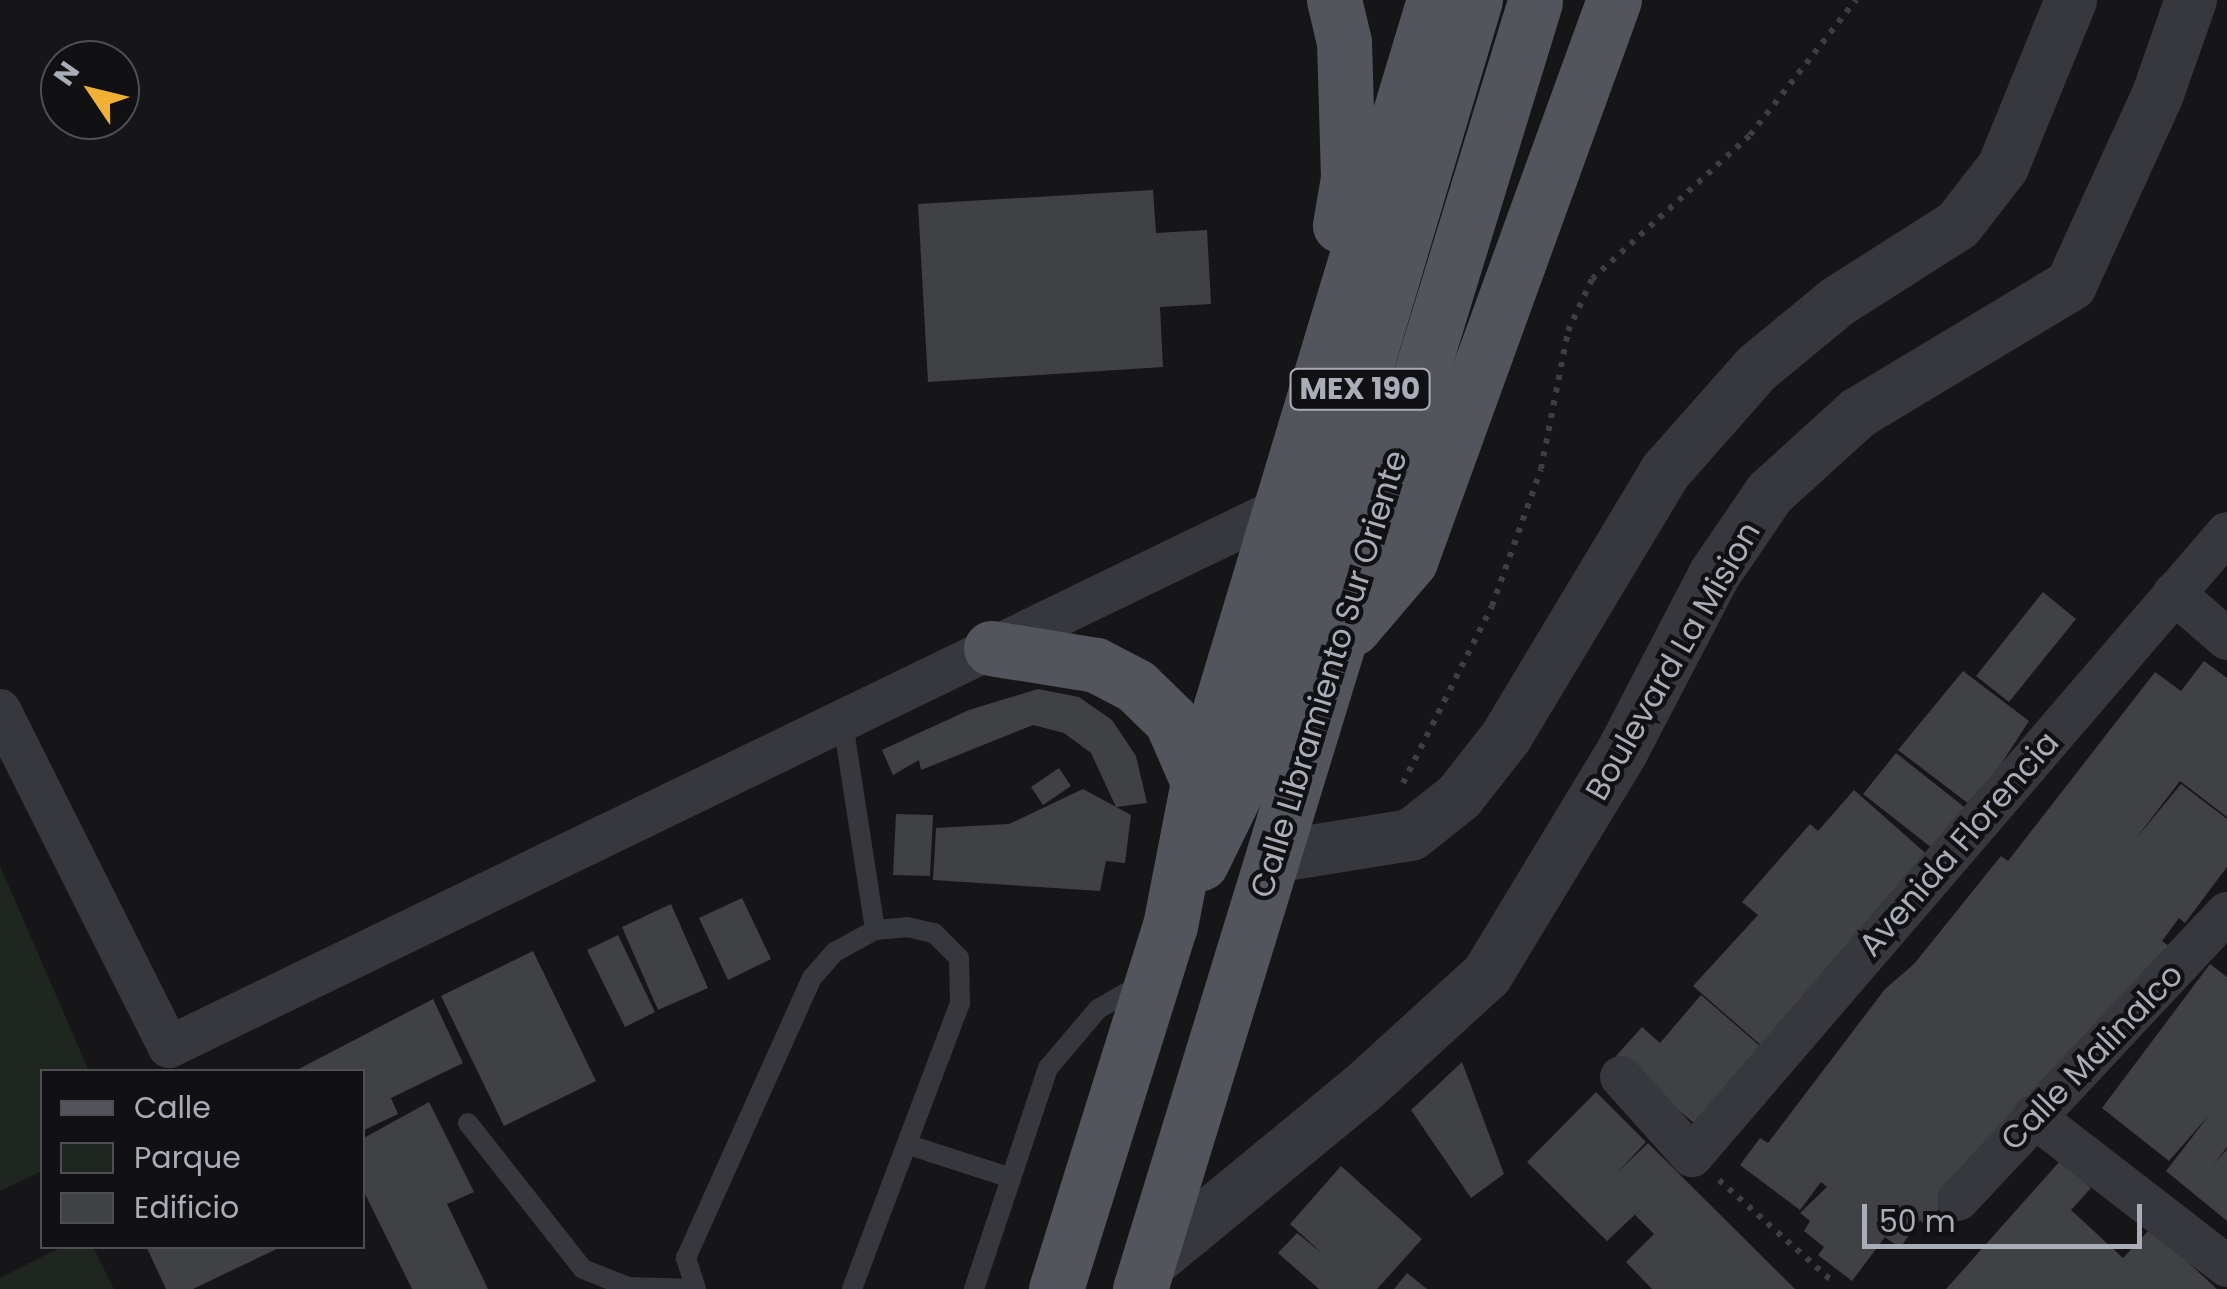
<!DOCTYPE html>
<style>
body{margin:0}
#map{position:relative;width:2227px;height:1289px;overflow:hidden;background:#161618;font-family:Poppins,sans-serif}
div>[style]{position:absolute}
.green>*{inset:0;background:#1e261f}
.building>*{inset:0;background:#404145}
.path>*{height:6px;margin-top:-3px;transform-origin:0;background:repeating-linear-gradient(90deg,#3d3f44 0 5px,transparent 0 13px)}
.service>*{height:20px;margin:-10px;padding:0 10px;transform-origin:10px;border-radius:10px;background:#37383d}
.minor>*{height:42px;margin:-21px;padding:0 21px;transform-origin:21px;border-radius:21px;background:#37383d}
.tertiary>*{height:52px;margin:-26px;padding:0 26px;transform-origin:26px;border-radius:26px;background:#37383d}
.primary>*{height:55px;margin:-27.5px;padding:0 27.5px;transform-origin:27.5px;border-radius:27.5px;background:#53555c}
span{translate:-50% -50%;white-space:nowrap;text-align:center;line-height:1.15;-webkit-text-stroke:9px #111113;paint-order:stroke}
.shield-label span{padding:2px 8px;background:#111113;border:2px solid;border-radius:8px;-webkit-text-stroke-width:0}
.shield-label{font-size:30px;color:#a8adb8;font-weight:700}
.street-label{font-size:32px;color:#a8adb8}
.legend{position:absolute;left:40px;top:1069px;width:325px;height:180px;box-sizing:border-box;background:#111113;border:2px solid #4d4f55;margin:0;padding:12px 18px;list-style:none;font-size:30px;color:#a8adb8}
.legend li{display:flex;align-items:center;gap:20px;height:50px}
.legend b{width:50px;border:2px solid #4d4f55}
.north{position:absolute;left:40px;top:40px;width:100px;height:100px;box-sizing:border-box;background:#111113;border:2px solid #4d4f55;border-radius:50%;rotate:305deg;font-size:28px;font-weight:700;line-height:40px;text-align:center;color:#a8adb8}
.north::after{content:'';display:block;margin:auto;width:35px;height:45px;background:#f2b134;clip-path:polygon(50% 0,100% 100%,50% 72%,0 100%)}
.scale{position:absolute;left:1862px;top:1204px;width:280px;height:45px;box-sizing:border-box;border:5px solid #a8adb8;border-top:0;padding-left:12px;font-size:30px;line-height:35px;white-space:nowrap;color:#a8adb8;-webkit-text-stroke:8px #111113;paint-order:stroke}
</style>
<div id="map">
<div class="green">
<i style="clip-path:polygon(0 866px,89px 1071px,42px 1072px,42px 1171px,0 1191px)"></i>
<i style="clip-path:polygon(63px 1246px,93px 1247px,114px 1289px,0 1289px,0 1278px)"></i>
</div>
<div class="building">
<i style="clip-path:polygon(1153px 190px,1156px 233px,1207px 230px,1211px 304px,1160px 307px,1163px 367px,928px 382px,918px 204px)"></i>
<i style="clip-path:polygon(2043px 592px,2076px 619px,2009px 702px,1976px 676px)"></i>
<i style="clip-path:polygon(2204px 661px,2227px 678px,2227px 817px,2180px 781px,2134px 841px,2181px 784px,2227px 819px,2227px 867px,2185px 923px,2179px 918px,2162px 941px,2169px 946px,1925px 1225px,1920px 1220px,1900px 1248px,1885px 1237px,1852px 1281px,1818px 1255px,1824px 1247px,1804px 1231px,1810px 1221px,1800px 1213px,1827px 1187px,1821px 1182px,1800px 1210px,1740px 1165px,1760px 1138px,1768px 1143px,1885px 989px,1914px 964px,2001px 856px,2008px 861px,2155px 672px,2181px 691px)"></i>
<i style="clip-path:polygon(1963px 671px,2029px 721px,1973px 807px,1898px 750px)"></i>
<i style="clip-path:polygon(1038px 689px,1079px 697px,1112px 720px,1136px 756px,1147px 803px,1116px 807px,1091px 753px,1064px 733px,1033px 725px,921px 770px,919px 760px,893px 775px,882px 750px,969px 710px)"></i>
<i style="clip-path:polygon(1896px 753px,1973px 814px,1941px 855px,1863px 794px)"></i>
<i style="clip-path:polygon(1059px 768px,1071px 786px,1043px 805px,1031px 787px)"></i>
<i style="clip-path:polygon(1083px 789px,1131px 815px,1125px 863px,1106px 861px,1100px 891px,933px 880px,936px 828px,1009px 824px)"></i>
<i style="clip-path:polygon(1854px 790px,1931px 858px,1770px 1053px,1693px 986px,1758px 915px,1742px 902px,1810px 824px,1818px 831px)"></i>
<i style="clip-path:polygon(896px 814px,933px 815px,930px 876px,893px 875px)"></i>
<i style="clip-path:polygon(742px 898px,771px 959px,728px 980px,699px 918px)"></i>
<i style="clip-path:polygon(671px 904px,708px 988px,658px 1010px,622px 927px)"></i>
<i style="clip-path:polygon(618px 935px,655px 1012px,625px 1027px,587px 950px)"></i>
<i style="clip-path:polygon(533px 951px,596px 1081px,504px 1126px,441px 996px)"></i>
<i style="clip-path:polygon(2210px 964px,2227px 977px,2227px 1147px,2213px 1165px,2227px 1149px,2227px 1221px,2166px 1171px,2210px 1114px,2169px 1161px,2102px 1108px)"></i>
<i style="clip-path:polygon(1701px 995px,1767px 1052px,1703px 1131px,1616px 1056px,1642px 1027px,1660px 1043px)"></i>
<i style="clip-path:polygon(433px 999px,463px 1063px,391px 1098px,398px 1114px,362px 1131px,362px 1072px,293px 1072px)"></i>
<i style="clip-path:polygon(1462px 1062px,1504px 1174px,1471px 1198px,1411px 1110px)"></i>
<i style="clip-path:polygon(1596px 1092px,1646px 1142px,1617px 1173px,1648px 1143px,1795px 1289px,1652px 1289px,1626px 1262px,1654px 1234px,1635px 1215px,1645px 1205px,1607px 1241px,1527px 1162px)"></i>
<i style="clip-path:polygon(429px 1102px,474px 1192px,447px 1204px,488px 1289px,412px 1289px,362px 1188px,362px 1139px)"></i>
<i style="clip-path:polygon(2060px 1161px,2091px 1188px,2071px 1210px,2123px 1258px,2151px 1228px,2217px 1289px,1946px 1289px)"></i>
<i style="clip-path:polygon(1341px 1166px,1422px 1239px,1377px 1289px,1319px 1289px,1278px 1253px,1297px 1233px,1323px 1254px,1290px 1224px)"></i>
<i style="clip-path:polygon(146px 1246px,283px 1246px,193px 1289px,166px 1289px)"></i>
<i style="clip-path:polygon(1407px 1273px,1427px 1289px,1394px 1289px)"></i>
</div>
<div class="path">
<i style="left:1403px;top:783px;width:198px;rotate:-63.3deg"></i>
<i style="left:1492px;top:606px;width:145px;rotate:-70.3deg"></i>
<i style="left:1541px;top:469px;width:141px;rotate:-78.9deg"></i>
<i style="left:1568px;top:331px;width:57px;rotate:-65.2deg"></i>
<i style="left:1592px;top:279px;width:214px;rotate:-42.3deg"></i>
<i style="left:1750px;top:135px;width:172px;rotate:-51.9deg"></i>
<i style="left:1719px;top:1180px;width:152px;rotate:41.8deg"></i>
</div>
<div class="service">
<i style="left:843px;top:723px;width:209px;rotate:81.2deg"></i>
<i style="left:468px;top:1123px;width:186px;rotate:51.8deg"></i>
<i style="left:583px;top:1269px;width:48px;rotate:21.8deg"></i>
<i style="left:628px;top:1287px;width:67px;rotate:1.7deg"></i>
<i style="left:909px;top:1145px;width:107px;rotate:17.9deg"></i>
<i style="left:696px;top:1289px;width:33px;rotate:-108deg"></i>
<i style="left:686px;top:1258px;width:307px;rotate:-65.8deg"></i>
<i style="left:812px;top:978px;width:35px;rotate:-49deg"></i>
<i style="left:835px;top:952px;width:46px;rotate:-28.8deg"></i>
<i style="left:875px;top:930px;width:32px;rotate:-5deg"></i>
<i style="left:907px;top:927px;width:28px;rotate:13deg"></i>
<i style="left:934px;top:933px;width:35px;rotate:45deg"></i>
<i style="left:959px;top:958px;width:45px;rotate:88.7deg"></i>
<i style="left:960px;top:1003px;width:306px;rotate:110.7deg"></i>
<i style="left:974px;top:1289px;width:233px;rotate:-71.5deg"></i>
<i style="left:1048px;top:1068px;width:77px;rotate:-49.7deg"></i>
<i style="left:1098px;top:1009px;width:51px;rotate:-29.6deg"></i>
</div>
<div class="minor">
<i style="left:2174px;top:593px;width:70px;rotate:41deg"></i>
<i style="left:0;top:710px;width:377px;rotate:63.4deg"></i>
<i style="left:169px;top:1047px;width:1231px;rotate:-25.86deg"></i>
<i style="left:1621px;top:1077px;width:106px;rotate:48.1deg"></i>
<i style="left:1692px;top:1156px;width:821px;rotate:-49.35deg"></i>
<i style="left:2033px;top:1116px;width:245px;rotate:37.7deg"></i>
<i style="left:1958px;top:1200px;width:393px;rotate:-46.9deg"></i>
</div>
<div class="tertiary">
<i style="left:1273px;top:857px;width:140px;rotate:-9.1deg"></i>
<i style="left:1411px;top:835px;width:61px;rotate:-38.4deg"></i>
<i style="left:1459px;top:797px;width:76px;rotate:-51.9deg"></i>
<i style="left:1506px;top:737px;width:309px;rotate:-59deg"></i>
<i style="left:1665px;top:472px;width:139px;rotate:-48.5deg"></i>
<i style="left:1757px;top:368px;width:104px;rotate:-39.5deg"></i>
<i style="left:1837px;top:302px;width:143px;rotate:-32.5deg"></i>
<i style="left:1958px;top:225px;width:73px;rotate:-52.2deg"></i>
<i style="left:2003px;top:167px;width:180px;rotate:-67.8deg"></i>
<i style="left:1147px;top:1266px;width:278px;rotate:-39.5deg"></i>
<i style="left:1362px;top:1089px;width:169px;rotate:-42.4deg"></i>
<i style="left:1487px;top:975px;width:261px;rotate:-58.8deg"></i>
<i style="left:1622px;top:752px;width:199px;rotate:-62.5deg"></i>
<i style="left:1714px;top:575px;width:99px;rotate:-55.7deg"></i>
<i style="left:1770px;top:493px;width:119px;rotate:-42.3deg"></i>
<i style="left:1858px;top:413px;width:249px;rotate:-31deg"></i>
<i style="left:2071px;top:285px;width:210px;rotate:-65.5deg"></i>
<i style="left:2158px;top:94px;width:100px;rotate:-70.7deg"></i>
</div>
<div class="primary">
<i style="left:1334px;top:0;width:43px;rotate:76.6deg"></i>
<i style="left:1344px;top:42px;width:136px;rotate:88.3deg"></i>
<i style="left:1348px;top:178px;width:48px;rotate:99.7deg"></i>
<i style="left:1353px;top:628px;width:88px;rotate:-49.6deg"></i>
<i style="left:1410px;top:561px;width:597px;rotate:-70.02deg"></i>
<i style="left:991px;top:648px;width:106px;rotate:9.2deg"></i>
<i style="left:1096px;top:665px;width:45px;rotate:27.7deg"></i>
<i style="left:1136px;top:686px;width:49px;rotate:44.2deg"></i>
<i style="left:1171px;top:720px;width:68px;rotate:66.5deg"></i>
<i style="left:1201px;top:863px;width:96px;rotate:-64deg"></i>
<i style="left:1243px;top:777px;width:811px;rotate:-73.38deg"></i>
<i style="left:1056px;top:1289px;width:380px;rotate:-72.6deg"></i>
<i style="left:1170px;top:926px;width:147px;rotate:-79deg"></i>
<i style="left:1198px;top:782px;width:817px;rotate:-73.21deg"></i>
<i style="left:1140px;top:1289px;width:1346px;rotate:-72.94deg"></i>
</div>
<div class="shield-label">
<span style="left:1360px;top:389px">MEX 190</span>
</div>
<div class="street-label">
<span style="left:1673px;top:661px;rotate:-60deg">Boulevard La Mision</span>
<span style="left:1329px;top:674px;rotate:-73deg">Calle Libramiento Sur Oriente</span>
<span style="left:1959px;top:844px;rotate:-49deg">Avenida Florencia</span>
<span style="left:2092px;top:1057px;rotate:-46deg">Calle Malinalco</span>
</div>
<ul class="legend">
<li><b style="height:12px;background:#53555c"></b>Calle</li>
<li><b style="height:28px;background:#1e261f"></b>Parque</li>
<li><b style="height:28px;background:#404145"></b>Edificio</li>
</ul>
<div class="north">N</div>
<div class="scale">50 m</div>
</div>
